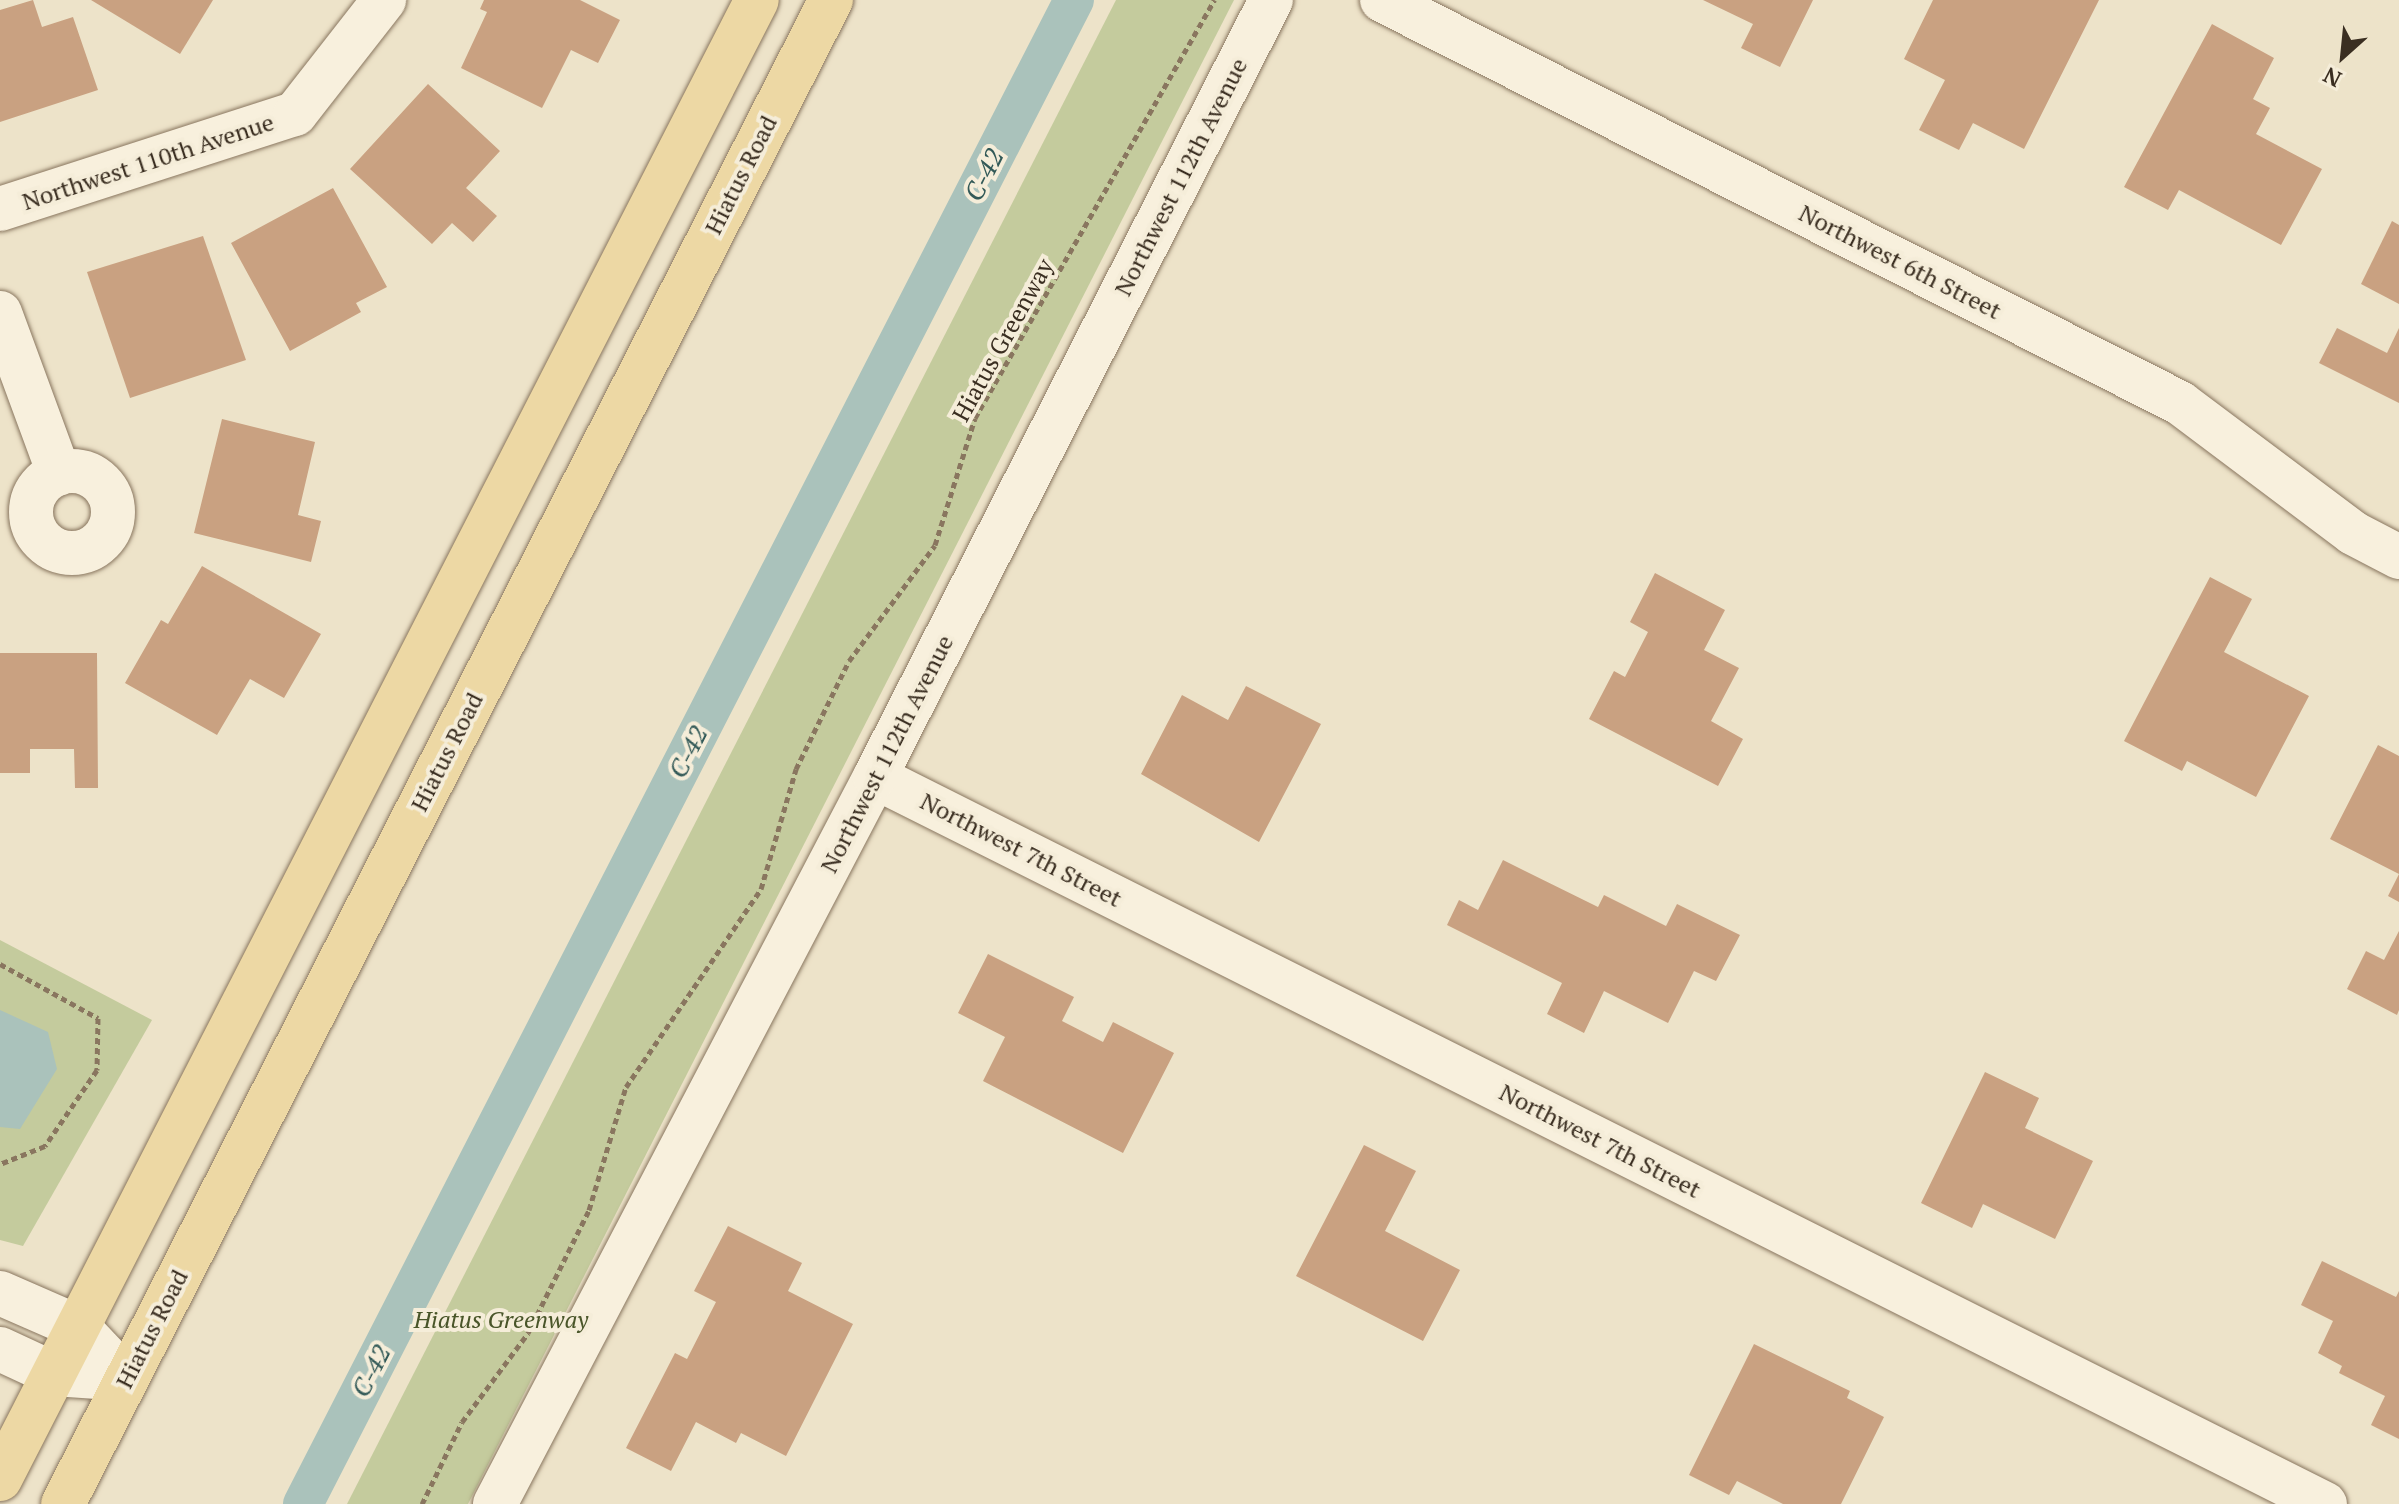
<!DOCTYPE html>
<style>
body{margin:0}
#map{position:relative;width:2399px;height:1504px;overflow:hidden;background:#ede3c9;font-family:"PT Serif",serif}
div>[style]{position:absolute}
.green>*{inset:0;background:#c4cb9d}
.water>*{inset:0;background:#aac2bb}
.canal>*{height:40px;margin:-20px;padding:0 20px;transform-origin:20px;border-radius:20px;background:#aac2bb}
.building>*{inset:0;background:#c9a181}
.path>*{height:5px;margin-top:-2.5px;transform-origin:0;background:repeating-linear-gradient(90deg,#89765f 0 6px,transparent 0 10px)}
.roads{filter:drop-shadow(0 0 2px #89765f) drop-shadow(0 0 2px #89765f)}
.minor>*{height:44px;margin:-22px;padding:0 22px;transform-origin:22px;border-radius:22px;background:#f8f0dd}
.minor>.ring{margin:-22px;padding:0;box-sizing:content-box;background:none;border:44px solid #f8f0dd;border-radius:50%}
.major>*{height:44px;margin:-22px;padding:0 22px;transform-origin:22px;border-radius:22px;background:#edd8a4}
span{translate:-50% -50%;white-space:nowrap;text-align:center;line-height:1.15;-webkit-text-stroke:8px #f5edd9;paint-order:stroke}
.street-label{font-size:24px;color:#3a2e21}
.park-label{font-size:24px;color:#495529;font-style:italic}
.water-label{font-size:26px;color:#325957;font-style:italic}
.north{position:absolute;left:2303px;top:16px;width:80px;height:80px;-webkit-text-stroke:6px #f5edd9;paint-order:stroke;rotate:207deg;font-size:22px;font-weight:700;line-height:32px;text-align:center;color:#3a2e21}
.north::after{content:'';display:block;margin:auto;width:28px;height:36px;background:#3a2e21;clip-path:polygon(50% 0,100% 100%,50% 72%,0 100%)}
</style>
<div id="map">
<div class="green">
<i style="clip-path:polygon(1116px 0,1234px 0,468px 1504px,347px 1504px)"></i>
<i style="clip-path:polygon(0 940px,152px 1020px,23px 1246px,0 1240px)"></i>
</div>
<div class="water">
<i style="clip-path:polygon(0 1010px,48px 1032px,57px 1069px,20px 1129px,0 1127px)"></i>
</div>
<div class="canal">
<i style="left:303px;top:1504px;width:1690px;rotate:-62.86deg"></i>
</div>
<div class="building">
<i style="clip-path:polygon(33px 0,42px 27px,73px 17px,98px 90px,0 122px,0 10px)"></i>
<i style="clip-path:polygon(91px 0,213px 0,180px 54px)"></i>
<i style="clip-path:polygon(484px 0,580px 0,620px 20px,598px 63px,571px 50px,542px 108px,461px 68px,487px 12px,480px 9px)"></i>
<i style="clip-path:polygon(1703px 0,1813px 0,1780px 67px,1741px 48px,1753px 24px)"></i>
<i style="clip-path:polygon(1933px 0,2099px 0,2024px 149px,1973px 123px,1959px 150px,1919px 130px,1945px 80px,1904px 59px)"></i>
<i style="clip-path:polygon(2212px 24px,2274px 58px,2253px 99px,2270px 108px,2256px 134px,2322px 169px,2281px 245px,2179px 190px,2168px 210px,2124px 187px)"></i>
<i style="clip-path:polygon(428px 84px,500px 151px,466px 188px,497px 216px,473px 242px,452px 223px,432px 244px,350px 169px)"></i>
<i style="clip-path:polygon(333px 188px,387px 287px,356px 303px,361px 312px,290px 351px,231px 243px)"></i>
<i style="clip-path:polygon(2392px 221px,2399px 225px,2399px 304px,2361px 284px)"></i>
<i style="clip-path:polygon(203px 236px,246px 360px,130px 398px,87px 272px)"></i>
<i style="clip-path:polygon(2337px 328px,2387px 353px,2399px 328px,2399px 403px,2319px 363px)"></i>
<i style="clip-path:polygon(222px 419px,315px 442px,298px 515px,321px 521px,311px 562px,194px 533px)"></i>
<i style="clip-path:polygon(202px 566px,321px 634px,284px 698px,250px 679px,217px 735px,125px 683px,161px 620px,168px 624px)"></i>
<i style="clip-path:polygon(1655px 573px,1725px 610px,1704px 650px,1739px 668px,1711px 721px,1743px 739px,1718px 786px,1589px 719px,1614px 671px,1625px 677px,1648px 632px,1630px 622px)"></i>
<i style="clip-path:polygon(2210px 577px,2252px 599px,2224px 652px,2309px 696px,2256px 797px,2187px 761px,2182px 771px,2124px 741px)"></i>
<i style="clip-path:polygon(0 653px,97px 653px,98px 788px,75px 788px,74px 749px,30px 749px,30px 773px,0 773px)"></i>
<i style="clip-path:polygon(1246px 686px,1321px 724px,1259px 842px,1141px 774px,1182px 695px,1228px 720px)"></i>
<i style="clip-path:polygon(2378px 745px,2399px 756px,2399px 902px,2388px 896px,2399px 874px,2330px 839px)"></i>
<i style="clip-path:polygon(1503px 860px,1598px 907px,1604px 895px,1666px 926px,1677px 904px,1740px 935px,1716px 981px,1694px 971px,1668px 1023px,1604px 991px,1584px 1033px,1547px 1014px,1562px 983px,1447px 925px,1459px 900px,1478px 910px)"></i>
<i style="clip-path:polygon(2399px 931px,2399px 1010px,2397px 1015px,2347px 989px,2366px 951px,2384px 960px)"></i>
<i style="clip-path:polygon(988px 954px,1074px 997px,1062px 1021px,1103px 1042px,1113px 1022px,1174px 1053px,1123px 1153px,983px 1081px,1005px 1037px,958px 1013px)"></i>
<i style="clip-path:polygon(1985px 1072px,2039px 1098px,2025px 1128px,2093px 1161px,2055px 1239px,1983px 1204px,1972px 1228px,1921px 1203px)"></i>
<i style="clip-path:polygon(1364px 1145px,1416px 1171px,1385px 1231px,1460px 1270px,1423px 1341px,1296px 1276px)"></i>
<i style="clip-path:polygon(728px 1226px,802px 1263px,788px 1291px,853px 1324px,786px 1456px,741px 1433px,736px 1443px,696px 1422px,671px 1471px,626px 1448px,675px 1353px,687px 1359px,716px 1302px,694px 1291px)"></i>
<i style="clip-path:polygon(2322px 1261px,2396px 1297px,2399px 1291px,2399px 1439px,2371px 1425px,2385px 1396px,2339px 1373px,2342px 1366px,2318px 1353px,2333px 1321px,2301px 1305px)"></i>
<i style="clip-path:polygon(1754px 1344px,1850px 1391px,1847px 1398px,1884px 1417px,1841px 1504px,1783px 1504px,1737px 1481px,1729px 1495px,1689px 1475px)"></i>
</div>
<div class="path">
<i style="left:0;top:964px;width:112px;rotate:28.9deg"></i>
<i style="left:98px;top:1018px;width:52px;rotate:91.1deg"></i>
<i style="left:97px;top:1070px;width:92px;rotate:124.4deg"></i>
<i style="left:45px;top:1146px;width:48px;rotate:158.2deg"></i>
<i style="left:422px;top:1504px;width:91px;rotate:-64deg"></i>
<i style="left:462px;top:1422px;width:111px;rotate:-53.4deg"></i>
<i style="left:528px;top:1333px;width:137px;rotate:-63.6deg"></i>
<i style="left:589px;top:1210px;width:128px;rotate:-73.3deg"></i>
<i style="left:626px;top:1087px;width:240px;rotate:-55.7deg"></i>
<i style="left:761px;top:889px;width:125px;rotate:-73.7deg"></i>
<i style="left:796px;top:769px;width:120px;rotate:-63.9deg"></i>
<i style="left:849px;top:661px;width:144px;rotate:-53.4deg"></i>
<i style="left:935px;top:545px;width:133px;rotate:-72.5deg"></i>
<i style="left:975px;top:418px;width:482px;rotate:-60.2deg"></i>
</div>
<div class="roads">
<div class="minor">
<i style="left:1382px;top:0;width:894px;rotate:26.79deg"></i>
<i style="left:2180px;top:403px;width:216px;rotate:36.9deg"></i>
<i style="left:2353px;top:533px;width:52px;rotate:27.6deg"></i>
<i style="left:0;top:209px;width:310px;rotate:-17.9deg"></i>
<i style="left:295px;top:114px;width:145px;rotate:-52deg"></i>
<i style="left:0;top:313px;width:171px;rotate:69.8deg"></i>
<i class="ring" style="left:31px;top:471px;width:38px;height:38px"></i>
<i style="left:875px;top:777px;width:1622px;rotate:26.63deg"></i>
<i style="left:0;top:1293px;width:85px;rotate:23.6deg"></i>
<i style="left:78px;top:1327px;width:71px;rotate:46.7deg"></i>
<i style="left:0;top:1349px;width:60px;rotate:24.8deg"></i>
<i style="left:54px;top:1374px;width:73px;rotate:3.9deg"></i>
<i style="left:495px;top:1504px;width:820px;rotate:-62.4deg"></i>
<i style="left:875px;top:777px;width:872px;rotate:-62.99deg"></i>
</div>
<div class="major">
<i style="left:0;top:1479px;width:1661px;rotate:-62.9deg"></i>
<i style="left:63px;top:1504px;width:1689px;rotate:-62.95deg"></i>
</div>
</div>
<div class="street-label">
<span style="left:148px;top:162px;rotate:-18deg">Northwest 110th Avenue</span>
<span style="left:741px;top:175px;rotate:-63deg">Hiatus Road</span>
<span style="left:1181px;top:177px;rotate:-63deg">Northwest 112th Avenue</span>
<span style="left:1900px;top:262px;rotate:27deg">Northwest 6th Street</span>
<span style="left:1003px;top:340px;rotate:-61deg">Hiatus Greenway</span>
<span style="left:447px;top:752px;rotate:-63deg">Hiatus Road</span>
<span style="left:887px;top:754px;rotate:-63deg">Northwest 112th Avenue</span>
<span style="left:1021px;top:850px;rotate:27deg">Northwest 7th Street</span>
<span style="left:1600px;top:1141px;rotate:27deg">Northwest 7th Street</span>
<span style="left:152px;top:1329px;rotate:-63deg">Hiatus Road</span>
</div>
<div class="park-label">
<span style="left:501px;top:1320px">Hiatus Greenway</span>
</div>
<div class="water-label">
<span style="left:984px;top:175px;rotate:-63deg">C-42</span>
<span style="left:688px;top:752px;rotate:-63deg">C-42</span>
<span style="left:371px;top:1371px;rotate:-63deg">C-42</span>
</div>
<div class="north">N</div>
</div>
